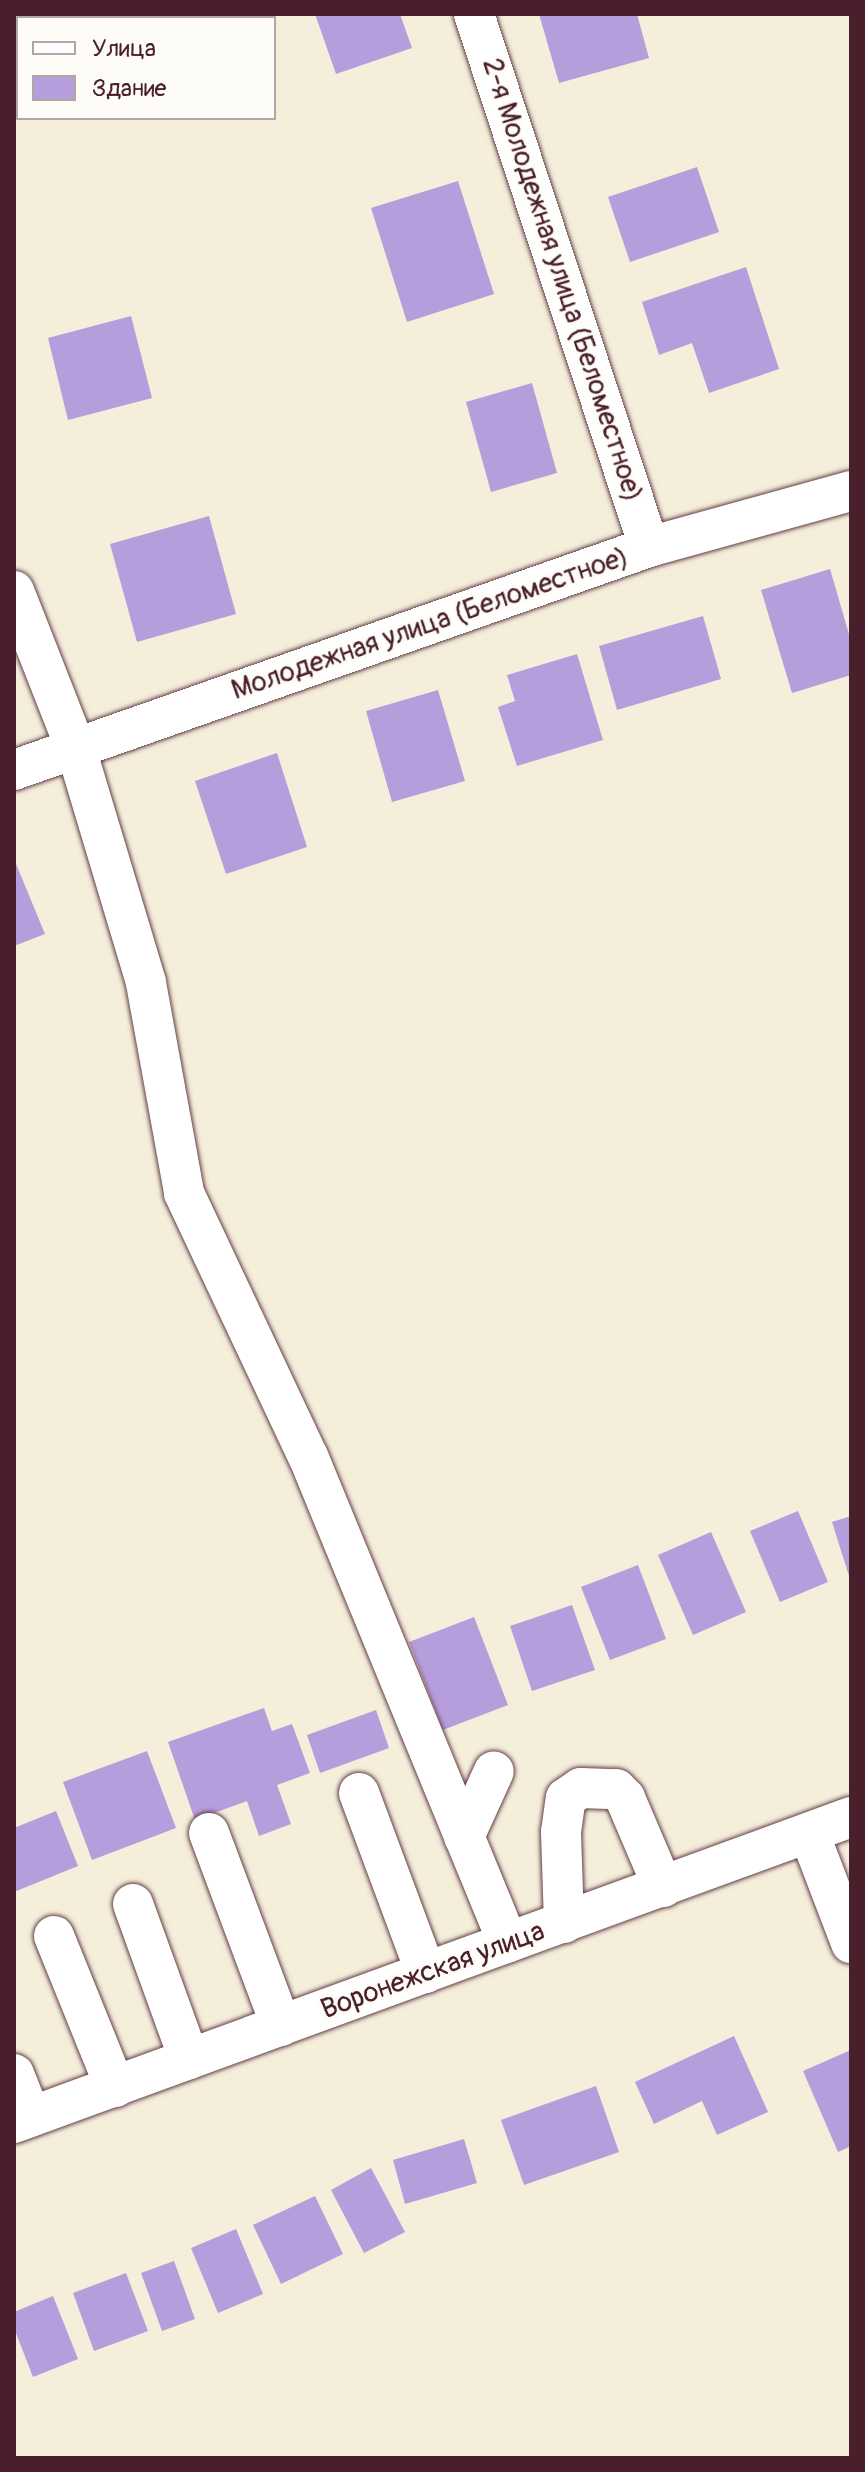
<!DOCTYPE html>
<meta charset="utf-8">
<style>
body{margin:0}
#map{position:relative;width:865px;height:2472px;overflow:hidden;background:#f5eedb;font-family:Pangolin,sans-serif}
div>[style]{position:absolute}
.building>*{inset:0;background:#b69ddc}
.roads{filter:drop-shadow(0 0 2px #643e45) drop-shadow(0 0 2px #643e45)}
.minor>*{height:40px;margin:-20px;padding:0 20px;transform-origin:20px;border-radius:20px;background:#fff}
span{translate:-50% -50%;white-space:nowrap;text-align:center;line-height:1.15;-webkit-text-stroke:6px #fdfcf7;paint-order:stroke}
.street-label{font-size:28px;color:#4a1f2b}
.frame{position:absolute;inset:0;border:16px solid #4a1f2b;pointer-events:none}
.legend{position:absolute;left:16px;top:16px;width:260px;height:104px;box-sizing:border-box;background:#fdfcf7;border:2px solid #b5a4a5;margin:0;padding:10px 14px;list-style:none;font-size:24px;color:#4a1f2b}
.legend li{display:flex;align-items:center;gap:16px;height:40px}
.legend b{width:40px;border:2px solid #b5a4a5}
</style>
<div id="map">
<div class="building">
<i style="clip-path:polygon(315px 14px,400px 14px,412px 48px,336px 74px)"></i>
<i style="clip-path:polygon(539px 14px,637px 14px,649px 58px,559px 83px)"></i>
<i style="clip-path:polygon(697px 167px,719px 232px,630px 262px,608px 197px)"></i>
<i style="clip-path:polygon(458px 181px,494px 294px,407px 322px,371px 208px)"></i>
<i style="clip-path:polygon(746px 267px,779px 369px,709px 393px,692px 343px,659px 355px,642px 302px)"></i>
<i style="clip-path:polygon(131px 316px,152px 398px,68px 420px,48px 338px)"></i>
<i style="clip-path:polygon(532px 383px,557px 473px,491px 492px,466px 402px)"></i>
<i style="clip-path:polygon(209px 516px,236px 614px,137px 642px,110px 544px)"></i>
<i style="clip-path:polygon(830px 569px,851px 641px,851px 675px,792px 693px,761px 590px)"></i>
<i style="clip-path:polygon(703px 616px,721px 679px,617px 710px,599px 646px)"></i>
<i style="clip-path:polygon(577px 654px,603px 740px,517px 766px,498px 707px,515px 701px,507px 675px)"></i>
<i style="clip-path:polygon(438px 690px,465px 781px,392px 802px,366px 711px)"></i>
<i style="clip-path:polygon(277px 753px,307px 847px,226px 874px,195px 781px)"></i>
<i style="clip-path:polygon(14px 859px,45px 934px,14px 946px)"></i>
<i style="clip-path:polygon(798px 1511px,828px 1582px,780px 1602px,750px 1531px)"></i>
<i style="clip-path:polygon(851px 1516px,851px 1579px,850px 1579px,832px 1522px)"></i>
<i style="clip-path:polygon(711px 1532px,746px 1612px,693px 1635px,658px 1555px)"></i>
<i style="clip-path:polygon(638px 1565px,666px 1639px,610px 1660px,581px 1587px)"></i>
<i style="clip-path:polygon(572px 1605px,595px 1670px,532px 1691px,510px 1626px)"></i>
<i style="clip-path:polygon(474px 1617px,508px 1705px,443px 1730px,409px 1642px)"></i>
<i style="clip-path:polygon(264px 1708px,272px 1731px,292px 1724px,310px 1773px,277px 1785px,291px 1824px,259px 1836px,247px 1801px,195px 1820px,168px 1742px)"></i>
<i style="clip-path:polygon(376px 1710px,389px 1748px,320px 1773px,307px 1735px)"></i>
<i style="clip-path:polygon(147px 1751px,176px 1828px,92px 1860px,63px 1782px)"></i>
<i style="clip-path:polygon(56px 1811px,78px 1866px,14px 1892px,14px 1828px)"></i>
<i style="clip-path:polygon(734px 2036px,768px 2112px,717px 2135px,702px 2101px,654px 2124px,635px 2082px)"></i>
<i style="clip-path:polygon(851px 2050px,851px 2146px,838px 2152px,803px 2071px)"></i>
<i style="clip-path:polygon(596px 2086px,619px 2152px,524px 2185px,501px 2120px)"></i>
<i style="clip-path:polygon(464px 2139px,477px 2183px,405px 2204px,393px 2160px)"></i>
<i style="clip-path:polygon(371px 2168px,405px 2232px,364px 2253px,331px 2190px)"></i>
<i style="clip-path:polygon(315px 2196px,343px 2254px,281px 2284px,253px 2225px)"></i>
<i style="clip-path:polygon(236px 2229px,263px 2294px,218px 2313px,191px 2248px)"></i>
<i style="clip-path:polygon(174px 2261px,195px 2319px,162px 2331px,141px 2273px)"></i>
<i style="clip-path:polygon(126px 2273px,148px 2331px,94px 2351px,73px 2293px)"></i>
<i style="clip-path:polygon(53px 2296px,78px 2359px,33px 2377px,14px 2328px,14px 2312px)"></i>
</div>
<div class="roads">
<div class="minor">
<i style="left:474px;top:14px;width:561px;rotate:71.82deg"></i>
<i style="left:14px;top:591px;width:170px;rotate:68.6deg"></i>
<i style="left:76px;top:749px;width:244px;rotate:73.3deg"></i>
<i style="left:146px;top:983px;width:213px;rotate:79.7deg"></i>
<i style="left:184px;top:1193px;width:291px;rotate:64.8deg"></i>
<i style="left:308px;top:1456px;width:526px;rotate:67.67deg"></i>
<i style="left:14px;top:770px;width:673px;rotate:-19.35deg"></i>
<i style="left:649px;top:547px;width:210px;rotate:-15.5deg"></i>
<i style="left:359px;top:1793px;width:192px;rotate:69.6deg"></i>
<i style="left:209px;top:1833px;width:206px;rotate:69.5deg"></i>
<i style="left:809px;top:1833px;width:118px;rotate:69.1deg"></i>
<i style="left:464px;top:1837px;width:72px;rotate:-65.6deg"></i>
<i style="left:133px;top:1904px;width:165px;rotate:70.1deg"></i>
<i style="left:564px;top:1923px;width:91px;rotate:-91.9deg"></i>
<i style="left:561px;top:1832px;width:34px;rotate:-82deg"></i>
<i style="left:566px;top:1798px;width:18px;rotate:-34deg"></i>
<i style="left:581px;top:1788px;width:35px;rotate:2deg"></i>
<i style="left:616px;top:1789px;width:13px;rotate:45deg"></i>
<i style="left:625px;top:1798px;width:97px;rotate:66.9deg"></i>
<i style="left:54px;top:1936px;width:163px;rotate:68deg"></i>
<i style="left:14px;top:2074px;width:46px;rotate:68.4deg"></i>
<i style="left:14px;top:2123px;width:891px;rotate:-20.08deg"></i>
</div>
</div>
<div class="street-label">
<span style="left:562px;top:280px;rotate:72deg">2-я Молодежная улица (Беломестное)</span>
<span style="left:430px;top:624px;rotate:-19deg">Молодежная улица (Беломестное)</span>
<span style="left:433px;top:1971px;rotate:-20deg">Воронежская улица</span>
</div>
<div class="frame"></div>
<ul class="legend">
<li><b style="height:10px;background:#fff"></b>Улица</li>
<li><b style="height:22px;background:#b69ddc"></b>Здание</li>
</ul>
</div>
